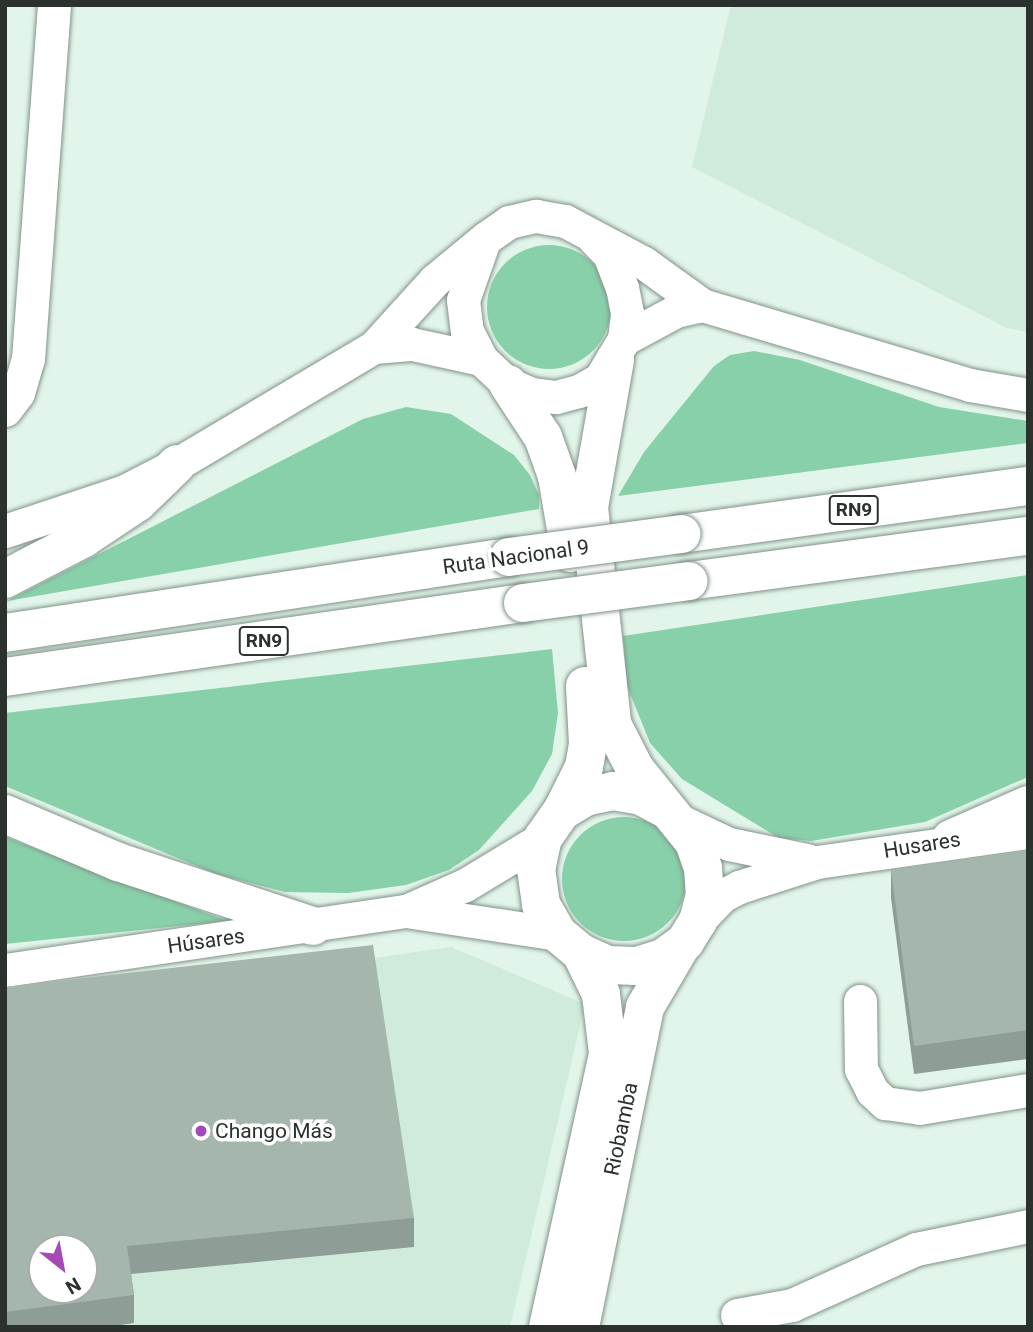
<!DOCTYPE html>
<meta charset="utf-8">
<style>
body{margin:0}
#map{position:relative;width:1033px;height:1332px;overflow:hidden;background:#e2f5ea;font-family:Roboto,sans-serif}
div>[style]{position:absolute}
.built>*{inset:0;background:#d0eadb}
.green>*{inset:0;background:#88d0aa}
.round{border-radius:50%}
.roads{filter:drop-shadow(0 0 2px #819389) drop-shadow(0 0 2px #819389)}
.minor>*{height:33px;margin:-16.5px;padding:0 16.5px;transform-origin:16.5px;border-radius:16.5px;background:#fff}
.major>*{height:38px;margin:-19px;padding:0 19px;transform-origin:19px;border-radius:19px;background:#fff}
.highway>*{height:38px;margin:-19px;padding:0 19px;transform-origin:19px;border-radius:19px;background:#fff}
.bridges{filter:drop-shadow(0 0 2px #819389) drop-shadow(0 0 2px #819389)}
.highway-bridge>*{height:38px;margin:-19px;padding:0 19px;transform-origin:19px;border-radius:19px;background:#fff}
.wall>*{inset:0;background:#8e9d95}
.building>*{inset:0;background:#a5b7ad}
.dots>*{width:19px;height:19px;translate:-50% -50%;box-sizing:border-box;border:4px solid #fff;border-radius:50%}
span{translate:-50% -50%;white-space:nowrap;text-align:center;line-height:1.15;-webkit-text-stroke:7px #fff;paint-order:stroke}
.shield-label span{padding:2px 5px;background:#fff;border:2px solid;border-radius:5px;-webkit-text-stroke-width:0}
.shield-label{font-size:19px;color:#2b322e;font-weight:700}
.street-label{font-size:21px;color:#2b322e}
.poi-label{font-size:21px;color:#2b322e}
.left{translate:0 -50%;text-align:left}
.frame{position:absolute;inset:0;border:7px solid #2b322e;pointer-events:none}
.north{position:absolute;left:28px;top:1234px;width:70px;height:70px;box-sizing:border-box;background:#fff;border:2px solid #aaadab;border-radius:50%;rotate:149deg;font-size:19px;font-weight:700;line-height:28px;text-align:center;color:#2b322e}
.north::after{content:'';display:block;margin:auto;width:24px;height:32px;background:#a44ab6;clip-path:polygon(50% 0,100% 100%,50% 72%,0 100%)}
</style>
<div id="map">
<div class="built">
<i style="clip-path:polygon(731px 5px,1028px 5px,1028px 332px,1007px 328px,692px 167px)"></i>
<i style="clip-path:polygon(evenodd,451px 947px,585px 1004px,510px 1327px,5px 1327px,5px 1011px,451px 947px,42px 1248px,84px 1248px,84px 1290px,42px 1290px,42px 1248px)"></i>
</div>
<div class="green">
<i class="round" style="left:487px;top:245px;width:124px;height:124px"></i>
<i style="clip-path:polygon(754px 351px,800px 360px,939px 407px,1028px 421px,1028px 443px,618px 496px,644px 452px,714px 366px,730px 355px)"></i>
<i style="clip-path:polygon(406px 407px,451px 414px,514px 455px,530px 475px,539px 495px,539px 509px,7px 601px,363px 419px)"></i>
<i style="clip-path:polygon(1028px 575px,1028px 777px,925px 822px,811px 841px,779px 838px,682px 779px,650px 743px,627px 686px,623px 636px)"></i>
<i style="clip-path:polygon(552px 649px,558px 713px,552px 754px,532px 791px,479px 850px,449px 870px,406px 885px,348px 893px,285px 892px,216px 874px,5px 786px,5px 713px)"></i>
<i class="round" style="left:562px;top:817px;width:124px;height:124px"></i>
<i style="clip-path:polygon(5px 837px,227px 921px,5px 944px)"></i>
</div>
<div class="roads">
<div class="minor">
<i style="left:483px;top:243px;width:60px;rotate:109.3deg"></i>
<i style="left:463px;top:300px;width:31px;rotate:83deg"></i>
<i style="left:467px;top:331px;width:31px;rotate:63deg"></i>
<i style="left:481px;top:359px;width:37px;rotate:43deg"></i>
<i style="left:508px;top:384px;width:25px;rotate:23deg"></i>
<i style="left:531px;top:394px;width:25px;rotate:7deg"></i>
<i style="left:556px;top:397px;width:24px;rotate:-15deg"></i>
<i style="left:579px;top:391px;width:24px;rotate:-30deg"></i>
<i style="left:600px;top:379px;width:47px;rotate:-59deg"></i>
<i style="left:624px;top:339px;width:26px;rotate:-83deg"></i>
<i style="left:627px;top:313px;width:25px;rotate:-101deg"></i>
<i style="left:622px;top:288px;width:36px;rotate:-111deg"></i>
<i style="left:609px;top:254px;width:21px;rotate:-135deg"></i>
<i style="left:624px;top:339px;width:59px;rotate:-28.3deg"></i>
<i style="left:676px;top:311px;width:27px;rotate:-13deg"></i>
<i style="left:374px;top:347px;width:38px;rotate:-5deg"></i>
<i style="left:412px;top:344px;width:71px;rotate:12.3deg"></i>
<i style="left:5px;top:410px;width:21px;rotate:-53deg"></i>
<i style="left:18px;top:393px;width:35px;rotate:-74deg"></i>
<i style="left:28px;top:359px;width:355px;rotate:-85.8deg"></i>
<i style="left:5px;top:531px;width:126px;rotate:-18.4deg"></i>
<i style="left:125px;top:491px;width:59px;rotate:-27.4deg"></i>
<i style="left:177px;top:464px;width:229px;rotate:-30.7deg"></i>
<i style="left:374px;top:347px;width:91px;rotate:-47.7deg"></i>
<i style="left:435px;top:280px;width:66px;rotate:-39.5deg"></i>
<i style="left:486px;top:238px;width:28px;rotate:-35deg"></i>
<i style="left:509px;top:222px;width:28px;rotate:-13deg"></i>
<i style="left:536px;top:216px;width:29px;rotate:10deg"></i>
<i style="left:565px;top:221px;width:89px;rotate:28deg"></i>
<i style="left:644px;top:263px;width:72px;rotate:35.9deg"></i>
<i style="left:702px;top:305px;width:280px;rotate:16.6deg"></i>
<i style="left:970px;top:385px;width:59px;rotate:9.8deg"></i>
<i style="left:678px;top:820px;width:56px;rotate:25.2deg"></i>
<i style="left:729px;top:844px;width:80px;rotate:11.6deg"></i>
<i style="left:406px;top:911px;width:154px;rotate:8.6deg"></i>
<i style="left:698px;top:921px;width:35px;rotate:-46deg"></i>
<i style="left:722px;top:896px;width:19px;rotate:-28deg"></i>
<i style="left:739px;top:887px;width:82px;rotate:-17.8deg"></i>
<i style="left:817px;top:862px;width:213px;rotate:-8.1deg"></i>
<i style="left:5px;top:970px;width:405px;rotate:-8.4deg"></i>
<i style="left:406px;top:911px;width:64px;rotate:-23.8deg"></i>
<i style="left:465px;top:885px;width:91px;rotate:-31.1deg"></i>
<i style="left:860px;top:1001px;width:68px;rotate:89.2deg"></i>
<i style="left:861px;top:1069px;width:25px;rotate:63deg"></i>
<i style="left:872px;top:1091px;width:18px;rotate:43deg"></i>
<i style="left:885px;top:1103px;width:34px;rotate:8deg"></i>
<i style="left:919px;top:1108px;width:110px;rotate:-9.4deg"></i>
<i style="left:737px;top:1315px;width:56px;rotate:-10.3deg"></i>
<i style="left:792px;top:1305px;width:136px;rotate:-24.3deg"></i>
<i style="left:916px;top:1249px;width:114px;rotate:-11.6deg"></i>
</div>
<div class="major">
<i style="left:615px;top:360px;width:149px;rotate:100deg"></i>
<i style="left:589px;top:507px;width:218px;rotate:83.9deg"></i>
<i style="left:612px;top:724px;width:51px;rotate:62.9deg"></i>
<i style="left:635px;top:769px;width:94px;rotate:51.1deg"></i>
<i style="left:694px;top:842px;width:28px;rotate:71deg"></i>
<i style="left:703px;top:868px;width:27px;rotate:86deg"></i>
<i style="left:705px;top:895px;width:27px;rotate:105deg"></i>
<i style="left:698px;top:921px;width:25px;rotate:122deg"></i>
<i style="left:685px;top:942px;width:27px;rotate:144deg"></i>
<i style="left:663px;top:958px;width:28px;rotate:163deg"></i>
<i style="left:636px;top:966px;width:28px;rotate:-178deg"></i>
<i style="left:608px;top:965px;width:30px;rotate:-156deg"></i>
<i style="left:581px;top:953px;width:30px;rotate:-140deg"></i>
<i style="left:558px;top:934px;width:34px;rotate:-120deg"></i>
<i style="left:541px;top:904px;width:34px;rotate:-98deg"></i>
<i style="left:536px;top:870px;width:33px;rotate:-78deg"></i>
<i style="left:543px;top:838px;width:33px;rotate:-55deg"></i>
<i style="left:562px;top:811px;width:27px;rotate:-31deg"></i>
<i style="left:585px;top:797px;width:29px;rotate:-12deg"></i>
<i style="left:613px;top:791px;width:28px;rotate:10deg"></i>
<i style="left:641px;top:796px;width:30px;rotate:28deg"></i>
<i style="left:508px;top:384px;width:64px;rotate:56.6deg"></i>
<i style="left:543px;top:437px;width:41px;rotate:70.3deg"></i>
<i style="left:557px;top:476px;width:78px;rotate:80.4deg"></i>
<i style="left:562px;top:811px;width:49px;rotate:-63.4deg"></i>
<i style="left:584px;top:767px;width:23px;rotate:-80deg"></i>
<i style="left:588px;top:744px;width:58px;rotate:-93deg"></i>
<i style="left:548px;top:1327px;width:280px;rotate:-77.6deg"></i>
<i style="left:608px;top:1053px;width:59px;rotate:-96.8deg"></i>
<i style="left:601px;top:994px;width:46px;rotate:-116deg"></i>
<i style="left:580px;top:1327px;width:327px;rotate:-78.5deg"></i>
<i style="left:645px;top:1007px;width:71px;rotate:-59.5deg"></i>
</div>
<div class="highway">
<i style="left:681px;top:534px;width:350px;rotate:-7.9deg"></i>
<i style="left:5px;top:579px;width:89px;rotate:-27.4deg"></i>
<i style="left:84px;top:538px;width:65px;rotate:-33.7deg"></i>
<i style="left:138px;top:502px;width:54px;rotate:-44.3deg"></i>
<i style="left:689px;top:581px;width:342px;rotate:-7.6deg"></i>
<i style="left:5px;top:633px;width:510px;rotate:-8.58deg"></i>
<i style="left:5px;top:677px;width:523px;rotate:-8.13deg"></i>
<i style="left:5px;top:814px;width:123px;rotate:23deg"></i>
<i style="left:118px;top:862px;width:205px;rotate:18.2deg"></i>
<i style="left:951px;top:839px;width:84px;rotate:-23.8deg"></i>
</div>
</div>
<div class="bridges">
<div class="highway-bridge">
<i style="left:509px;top:557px;width:174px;rotate:-7.6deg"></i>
<i style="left:523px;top:603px;width:167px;rotate:-7.5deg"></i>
</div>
</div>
<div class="wall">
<i style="clip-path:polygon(1028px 851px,1028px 1059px,914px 1074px,891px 898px,891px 870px)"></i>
<i style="clip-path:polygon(5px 987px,414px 1218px,414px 1247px,131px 1274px,134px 1295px,134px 1323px,107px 1327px,5px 1327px)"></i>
</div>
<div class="building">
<i style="clip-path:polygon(1028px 851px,1028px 1030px,914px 1046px,891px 870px)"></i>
<i style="clip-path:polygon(evenodd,373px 945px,414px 1218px,127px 1246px,134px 1295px,5px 1312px,5px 987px,373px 945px,42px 1248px,84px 1248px,84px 1290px,42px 1290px,42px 1248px)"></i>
</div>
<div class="dots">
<i style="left:201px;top:1131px;background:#a44ab6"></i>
</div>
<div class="shield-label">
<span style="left:854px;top:510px">RN9</span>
<span style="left:264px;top:641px">RN9</span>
</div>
<div class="street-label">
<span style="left:516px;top:557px;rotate:-8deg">Ruta Nacional 9</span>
<span style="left:922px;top:845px;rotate:-9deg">Husares</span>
<span style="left:206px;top:941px;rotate:-8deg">Húsares</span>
<span style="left:621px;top:1129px;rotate:-78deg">Riobamba</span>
</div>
<div class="poi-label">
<span class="left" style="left:215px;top:1131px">Chango Más</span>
</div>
<div class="frame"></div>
<div class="north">N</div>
</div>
